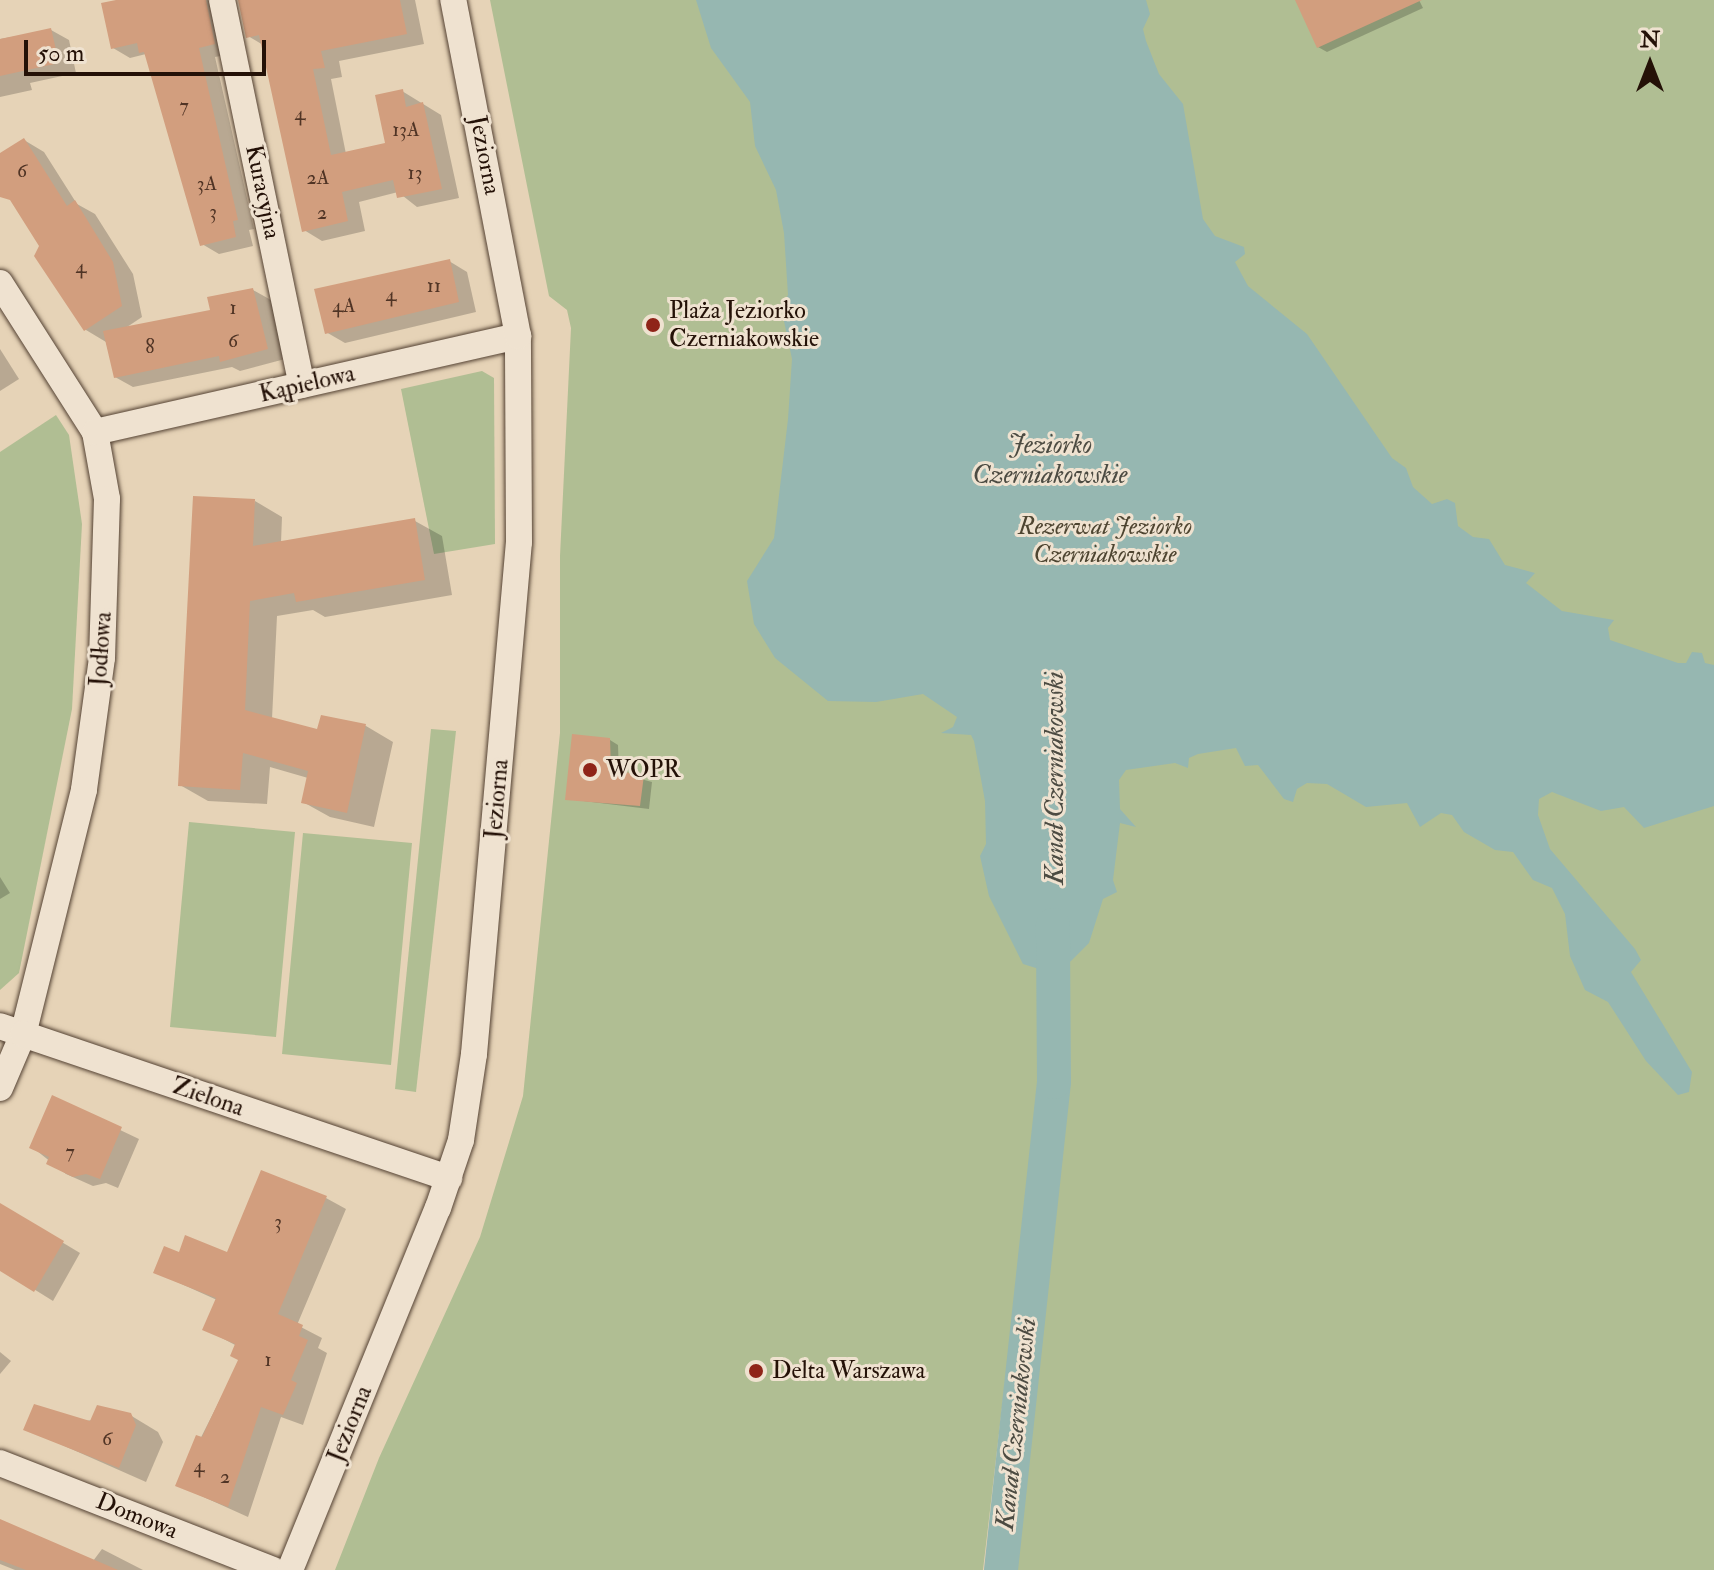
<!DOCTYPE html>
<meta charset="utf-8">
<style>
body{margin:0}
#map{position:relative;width:1714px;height:1570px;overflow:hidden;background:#e6d3b7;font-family:"IM FELL Double Pica",serif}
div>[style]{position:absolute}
.green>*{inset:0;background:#b0be93}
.water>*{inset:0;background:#96b7b1}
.shadow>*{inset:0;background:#0003}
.canal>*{height:34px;margin:-17px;padding:0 17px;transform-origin:17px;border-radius:17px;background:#96b7b1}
.building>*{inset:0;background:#d29e7e}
.roads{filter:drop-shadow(0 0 2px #544233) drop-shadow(0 0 2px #544233)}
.minor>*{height:26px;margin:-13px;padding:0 13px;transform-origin:13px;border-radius:13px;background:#efe2d0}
.dots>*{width:22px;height:22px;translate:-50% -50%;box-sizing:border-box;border:4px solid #efe2d0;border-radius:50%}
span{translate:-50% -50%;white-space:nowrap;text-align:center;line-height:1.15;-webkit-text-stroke:6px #efe2d0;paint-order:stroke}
.number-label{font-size:20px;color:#503425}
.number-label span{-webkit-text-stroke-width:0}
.street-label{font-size:24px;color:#241107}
.poi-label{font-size:24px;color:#241107}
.left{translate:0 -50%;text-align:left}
.park-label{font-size:24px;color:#4e4531;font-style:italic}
.water-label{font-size:26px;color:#4c4b42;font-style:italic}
.north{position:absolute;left:1610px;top:24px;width:80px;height:80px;-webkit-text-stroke:6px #efe2d0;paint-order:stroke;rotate:0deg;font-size:22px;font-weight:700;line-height:32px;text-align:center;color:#241107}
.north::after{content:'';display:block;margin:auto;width:28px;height:36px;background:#241107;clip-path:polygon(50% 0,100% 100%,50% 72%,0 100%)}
.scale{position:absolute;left:24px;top:40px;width:242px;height:36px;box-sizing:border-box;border:4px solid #241107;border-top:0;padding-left:10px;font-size:24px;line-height:28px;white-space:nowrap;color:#241107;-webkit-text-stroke:6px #efe2d0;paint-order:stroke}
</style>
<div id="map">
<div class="green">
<i style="clip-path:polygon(490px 0,1714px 0,1714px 1570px,1016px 1570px,1069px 1082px,1040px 1083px,983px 1570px,335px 1570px,379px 1458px,480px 1237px,523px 1096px,560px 733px,560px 556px,571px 328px,567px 310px,549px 296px)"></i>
<i style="clip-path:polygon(482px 371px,494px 378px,495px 544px,434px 554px,401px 389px)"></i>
<i style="clip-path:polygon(56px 415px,69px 435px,82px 524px,72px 709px,19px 973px,0 990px,0 452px)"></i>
<i style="clip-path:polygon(431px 729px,456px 731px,416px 1092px,395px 1089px)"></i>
<i style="clip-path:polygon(189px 822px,295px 832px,276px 1037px,170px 1027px)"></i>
<i style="clip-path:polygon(303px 833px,412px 843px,391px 1065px,282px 1054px)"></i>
</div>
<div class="water">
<i style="clip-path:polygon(696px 0,1146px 0,1150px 14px,1143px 29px,1146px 41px,1159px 74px,1183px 104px,1203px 219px,1215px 236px,1244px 247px,1245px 254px,1235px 262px,1248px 286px,1307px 334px,1392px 458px,1406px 468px,1413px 487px,1432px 504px,1447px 499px,1455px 503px,1458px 526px,1473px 537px,1489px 539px,1505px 565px,1535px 573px,1526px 583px,1562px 611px,1614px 620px,1608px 628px,1610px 640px,1678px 663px,1686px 663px,1692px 652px,1702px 653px,1705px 663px,1714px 665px,1714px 806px,1644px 828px,1624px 807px,1601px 811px,1552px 792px,1539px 799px,1538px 815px,1550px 849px,1635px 949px,1641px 960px,1631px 972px,1692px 1072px,1689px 1092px,1678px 1095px,1646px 1061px,1608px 1002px,1585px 990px,1570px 956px,1565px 914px,1552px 888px,1533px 880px,1513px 852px,1495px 850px,1464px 832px,1452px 815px,1441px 813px,1420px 827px,1407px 803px,1366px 807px,1327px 784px,1307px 783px,1297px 789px,1293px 802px,1284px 799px,1258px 765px,1245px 766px,1236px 748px,1198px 754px,1189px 758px,1188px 768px,1175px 763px,1126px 770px,1119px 780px,1120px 809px,1136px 827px,1120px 823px,1113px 880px,1117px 892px,1103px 899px,1089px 943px,1071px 961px,1052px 973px,1023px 964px,989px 896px,980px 856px,986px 844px,985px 801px,974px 741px,971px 735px,941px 733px,953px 727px,957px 717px,923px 694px,876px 702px,828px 701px,775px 658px,754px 624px,747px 581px,774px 538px,788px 419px,792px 359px,781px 307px,788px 295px,784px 233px,776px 190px,755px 146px,750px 102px,711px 48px)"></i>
</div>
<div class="shadow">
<i style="clip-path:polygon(140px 0,226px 0,231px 54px,215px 57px,254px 229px,249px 230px,253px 246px,219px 254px,202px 244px,146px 54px,130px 58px,113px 48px)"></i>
<i style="clip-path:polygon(240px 0,415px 0,424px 44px,339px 61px,342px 77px,331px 79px,346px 154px,388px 145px,402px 91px,441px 115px,459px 198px,417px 207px,398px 192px,359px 202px,365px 231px,322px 241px,304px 230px,263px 45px,248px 36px)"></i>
<i style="clip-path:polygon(1297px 0,1419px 0,1423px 8px,1327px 52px,1318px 47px)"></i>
<i style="clip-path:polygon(51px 30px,69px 40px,76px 73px,30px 83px,32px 90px,0 97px,0 39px)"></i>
<i style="clip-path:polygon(24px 140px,44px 152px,77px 204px,95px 214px,133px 274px,142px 317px,124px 329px,212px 311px,253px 290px,271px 300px,285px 359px,240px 371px,232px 367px,133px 387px,115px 377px,106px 342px,86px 330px,36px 256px,41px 246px,0 179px,0 155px)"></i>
<i style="clip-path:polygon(449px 261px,467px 272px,476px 312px,345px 343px,326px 332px)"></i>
<i style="clip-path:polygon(0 349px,19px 379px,0 391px)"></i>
<i style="clip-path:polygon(255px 501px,282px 517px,281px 543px,415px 521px,442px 536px,452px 595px,325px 617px,313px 610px,277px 616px,272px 719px,319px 731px,322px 717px,366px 726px,393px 742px,374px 827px,330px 817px,303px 802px,308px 778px,270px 767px,267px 804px,208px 801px,180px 785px)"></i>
<i style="clip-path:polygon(610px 740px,618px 745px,619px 773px,652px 782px,649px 809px,567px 799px)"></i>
<i style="clip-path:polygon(0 877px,10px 893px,0 899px)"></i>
<i style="clip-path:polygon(53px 1098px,139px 1139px,118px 1188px,106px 1183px,93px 1186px,66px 1174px,32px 1147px)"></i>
<i style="clip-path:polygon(326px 1198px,346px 1209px,297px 1325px,322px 1338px,318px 1348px,327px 1353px,303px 1425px,281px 1417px,248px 1517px,177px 1485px,240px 1360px,237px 1346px,205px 1329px,217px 1300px,155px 1272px,180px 1254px,228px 1255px)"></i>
<i style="clip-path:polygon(0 1205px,80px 1253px,53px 1301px,0 1268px)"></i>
<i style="clip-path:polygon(0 1352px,11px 1361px,0 1374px)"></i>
<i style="clip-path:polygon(130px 1415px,158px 1432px,163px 1442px,146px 1482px,26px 1429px)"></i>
<i style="clip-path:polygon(0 1523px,93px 1561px,102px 1549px,143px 1570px,15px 1570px,0 1564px)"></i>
</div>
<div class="canal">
<i style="left:1001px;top:1570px;width:491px;rotate:-83.8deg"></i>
<i style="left:1054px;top:1082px;width:157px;rotate:-90.4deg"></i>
</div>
<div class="building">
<i style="clip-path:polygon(116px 0,206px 0,215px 44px,199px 48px,238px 220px,233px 221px,236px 237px,200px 246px,144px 52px,139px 53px,137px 43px,111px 49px,101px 3px)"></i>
<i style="clip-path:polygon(238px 0,400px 0,407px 34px,321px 51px,325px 68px,313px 69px,331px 155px,385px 143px,375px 95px,403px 89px,406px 107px,423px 102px,442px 189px,397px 198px,393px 180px,342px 192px,348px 221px,302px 232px,259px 35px,246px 38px)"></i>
<i style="clip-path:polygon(1295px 0,1422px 0,1317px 48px)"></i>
<i style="clip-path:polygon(51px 28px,59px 63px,0 76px,0 39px)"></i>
<i style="clip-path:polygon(24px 138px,67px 206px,75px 200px,113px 262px,122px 306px,84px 331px,34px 256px,39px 246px,10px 200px,0 197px,0 153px)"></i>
<i style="clip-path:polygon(450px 259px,459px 302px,325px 334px,314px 289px)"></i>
<i style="clip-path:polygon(253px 288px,268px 349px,220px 362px,219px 356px,114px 378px,103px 331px,210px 310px,207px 297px)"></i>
<i style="clip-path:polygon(193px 496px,255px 499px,253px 546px,415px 518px,425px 580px,296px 602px,294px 593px,250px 601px,245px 710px,317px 729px,321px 715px,366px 724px,347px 813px,301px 803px,308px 771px,243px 753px,240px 790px,178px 786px)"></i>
<i style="clip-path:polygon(572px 734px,610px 738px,611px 770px,644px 775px,640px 806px,565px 800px)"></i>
<i style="clip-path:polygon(52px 1095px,122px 1127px,100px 1179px,86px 1174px,73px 1177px,46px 1164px,49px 1157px,29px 1148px)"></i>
<i style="clip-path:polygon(261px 1170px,327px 1196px,278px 1314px,303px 1325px,299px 1336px,308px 1340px,291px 1380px,297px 1383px,283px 1415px,261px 1407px,228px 1507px,175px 1486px,196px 1435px,202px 1437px,238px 1360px,230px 1356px,235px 1344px,202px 1330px,216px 1298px,153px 1273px,164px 1246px,179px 1252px,185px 1235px,227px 1252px)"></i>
<i style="clip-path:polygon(0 1203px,64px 1241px,34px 1292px,0 1271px)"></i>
<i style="clip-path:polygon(34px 1404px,90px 1421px,97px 1405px,131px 1413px,136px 1425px,119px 1468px,23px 1430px)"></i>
<i style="clip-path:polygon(0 1519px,37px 1535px,118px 1570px,26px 1570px,0 1560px)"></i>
</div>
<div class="roads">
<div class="minor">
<i style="left:222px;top:0;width:393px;rotate:78.3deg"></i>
<i style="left:0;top:283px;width:177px;rotate:57.5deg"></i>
<i style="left:95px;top:432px;width:68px;rotate:79.8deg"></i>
<i style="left:107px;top:499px;width:159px;rotate:91.8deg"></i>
<i style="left:102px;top:658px;width:133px;rotate:97.8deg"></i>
<i style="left:84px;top:790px;width:252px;rotate:104deg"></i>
<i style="left:23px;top:1034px;width:24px;rotate:-161deg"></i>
<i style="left:95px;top:432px;width:434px;rotate:-12.8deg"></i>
<i style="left:0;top:1088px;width:59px;rotate:-66.9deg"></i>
<i style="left:23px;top:1034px;width:450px;rotate:18.7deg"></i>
<i style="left:0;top:1463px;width:293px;rotate:21.4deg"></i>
<i style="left:290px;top:1570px;width:391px;rotate:-67.8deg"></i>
<i style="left:438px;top:1208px;width:72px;rotate:-71.3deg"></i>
<i style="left:461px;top:1140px;width:87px;rotate:-81.4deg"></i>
<i style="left:474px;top:1054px;width:514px;rotate:-84.98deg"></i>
<i style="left:519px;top:542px;width:206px;rotate:-90.3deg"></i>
<i style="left:518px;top:336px;width:342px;rotate:-100.9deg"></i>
</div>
</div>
<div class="dots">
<i style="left:653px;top:325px;background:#8f2418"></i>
<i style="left:590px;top:770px;background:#8f2418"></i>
<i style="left:756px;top:1371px;background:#8f2418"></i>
</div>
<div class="number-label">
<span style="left:184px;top:105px">7</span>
<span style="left:300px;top:113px">4</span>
<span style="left:406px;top:129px">13A</span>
<span style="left:22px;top:170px">6</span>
<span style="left:415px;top:172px">13</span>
<span style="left:318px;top:177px">2A</span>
<span style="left:207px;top:183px">3A</span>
<span style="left:213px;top:211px">3</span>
<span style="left:322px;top:212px">2</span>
<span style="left:81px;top:266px">4</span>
<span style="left:434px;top:285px">11</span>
<span style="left:391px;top:294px">4</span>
<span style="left:344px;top:305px">4A</span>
<span style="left:233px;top:307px">1</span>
<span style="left:233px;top:340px">6</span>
<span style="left:150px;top:346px">8</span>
<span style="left:70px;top:1151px">7</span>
<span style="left:278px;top:1221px">3</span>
<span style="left:268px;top:1359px">1</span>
<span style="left:107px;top:1438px">6</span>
<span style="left:199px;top:1465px">4</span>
<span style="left:225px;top:1476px">2</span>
</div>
<div class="street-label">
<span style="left:485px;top:155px;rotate:79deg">Jeziorna</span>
<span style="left:263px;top:192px;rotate:78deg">Kuracyjna</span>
<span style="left:307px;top:384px;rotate:-13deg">Kąpielowa</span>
<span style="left:101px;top:649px;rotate:-86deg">Jodłowa</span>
<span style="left:497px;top:799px;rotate:-85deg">Jeziorna</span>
<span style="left:208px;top:1097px;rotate:19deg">Zielona</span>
<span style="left:350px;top:1424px;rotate:-68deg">Jeziorna</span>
<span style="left:137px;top:1516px;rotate:22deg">Domowa</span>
</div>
<div class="poi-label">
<span class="left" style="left:669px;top:325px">Plaża Jeziorko<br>Czerniakowskie</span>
<span class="left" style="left:606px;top:770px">WOPR</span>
<span class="left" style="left:772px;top:1371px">Delta Warszawa</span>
</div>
<div class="park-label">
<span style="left:1105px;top:541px">Rezerwat Jeziorko<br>Czerniakowskie</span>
</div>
<div class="water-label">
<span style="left:1050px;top:461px">Jeziorko<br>Czerniakowskie</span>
<span style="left:1056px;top:778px;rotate:-90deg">Kanał Czerniakowski</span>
<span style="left:1017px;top:1424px;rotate:-84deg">Kanał Czerniakowski</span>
</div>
<div class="north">N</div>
<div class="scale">50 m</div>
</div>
